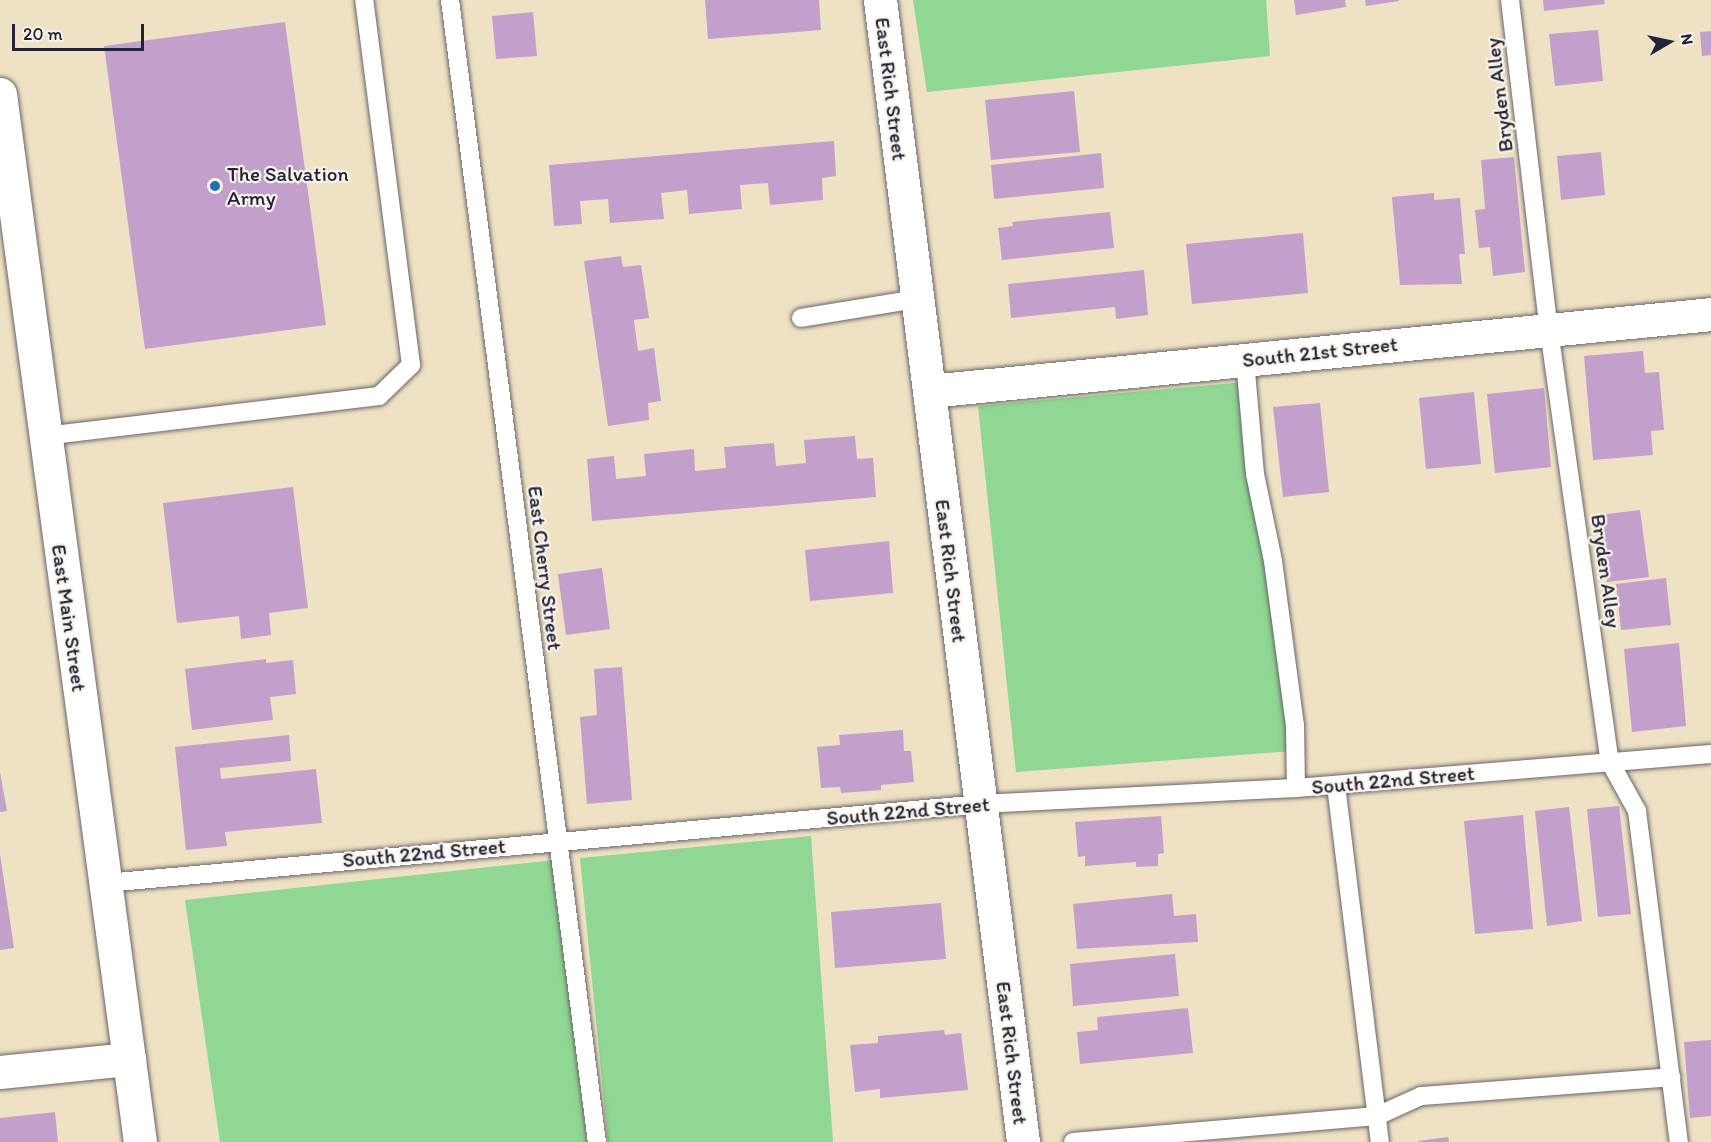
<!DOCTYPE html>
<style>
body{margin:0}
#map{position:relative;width:1711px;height:1142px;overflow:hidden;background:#efe1c3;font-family:Itim,sans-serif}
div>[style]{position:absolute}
.green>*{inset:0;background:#8fd792}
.building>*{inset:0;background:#c3a0cc}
.roads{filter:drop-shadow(0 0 2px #6a656b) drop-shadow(0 0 2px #6a656b)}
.lane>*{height:18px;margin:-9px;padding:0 9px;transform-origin:9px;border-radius:9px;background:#fff}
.street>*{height:33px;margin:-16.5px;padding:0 16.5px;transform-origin:16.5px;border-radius:16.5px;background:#fff}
.primary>*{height:33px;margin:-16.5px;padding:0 16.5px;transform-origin:16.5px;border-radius:16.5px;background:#fff}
.dots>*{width:16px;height:16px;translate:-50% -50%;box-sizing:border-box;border:3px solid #f7f3e8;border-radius:50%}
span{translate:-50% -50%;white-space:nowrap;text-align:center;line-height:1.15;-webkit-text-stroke:4.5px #f7f3e8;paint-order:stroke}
.street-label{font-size:21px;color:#22223b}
.poi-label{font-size:21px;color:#22223b}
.left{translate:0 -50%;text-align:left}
.north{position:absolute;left:1639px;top:12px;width:60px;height:60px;-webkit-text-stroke:4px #f7f3e8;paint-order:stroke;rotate:81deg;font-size:16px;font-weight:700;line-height:24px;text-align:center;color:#22223b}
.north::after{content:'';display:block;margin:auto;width:21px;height:27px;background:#22223b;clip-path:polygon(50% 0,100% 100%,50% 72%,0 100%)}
.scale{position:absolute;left:12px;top:24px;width:132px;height:27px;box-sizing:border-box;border:3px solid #22223b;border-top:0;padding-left:8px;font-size:18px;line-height:21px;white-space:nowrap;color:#22223b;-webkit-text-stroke:4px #f7f3e8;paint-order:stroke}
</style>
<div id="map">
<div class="green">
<i style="clip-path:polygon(913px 0,1266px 0,1270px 56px,927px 92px)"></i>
<i style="clip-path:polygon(1245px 382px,1292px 751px,1016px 772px,978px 406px)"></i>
<i style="clip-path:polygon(811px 836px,833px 1142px,608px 1142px,580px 858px)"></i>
<i style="clip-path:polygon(555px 860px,587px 1142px,220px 1142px,185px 900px)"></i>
</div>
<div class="building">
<i style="clip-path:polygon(705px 0,819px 0,821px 30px,708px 39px)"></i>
<i style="clip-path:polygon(1294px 0,1345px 0,1346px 7px,1296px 15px)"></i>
<i style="clip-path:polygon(1365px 0,1399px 0,1399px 1px,1366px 6px)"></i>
<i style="clip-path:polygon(1543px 0,1604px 0,1605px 4px,1544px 11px)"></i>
<i style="clip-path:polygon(533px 12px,537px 56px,496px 59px,492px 16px)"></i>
<i style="clip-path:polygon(285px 22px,326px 325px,145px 349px,104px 46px)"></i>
<i style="clip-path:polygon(1598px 30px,1603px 81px,1555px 86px,1549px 34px)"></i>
<i style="clip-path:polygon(1711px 31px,1711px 55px,1702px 56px,1700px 32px)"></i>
<i style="clip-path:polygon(1074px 91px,1080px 152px,991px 160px,985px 100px)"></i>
<i style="clip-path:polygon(834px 141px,836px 176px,822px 178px,823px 200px,770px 205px,768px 183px,740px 185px,742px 209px,689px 214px,687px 190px,661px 193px,664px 219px,610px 223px,608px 199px,580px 201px,582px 224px,554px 226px,549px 165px)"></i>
<i style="clip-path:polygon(1601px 152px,1605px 195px,1561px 200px,1557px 156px)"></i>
<i style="clip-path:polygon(1101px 153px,1104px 188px,994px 199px,991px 165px)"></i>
<i style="clip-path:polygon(1514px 157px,1525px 272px,1493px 276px,1490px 247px,1479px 248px,1475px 210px,1485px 209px,1481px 160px)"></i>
<i style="clip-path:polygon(1434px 193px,1434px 200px,1460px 198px,1465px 254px,1459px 254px,1462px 284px,1400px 285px,1392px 197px)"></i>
<i style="clip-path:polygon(1110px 212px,1114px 248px,1002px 260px,998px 228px,1013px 226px,1012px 222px)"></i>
<i style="clip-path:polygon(1303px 233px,1308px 293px,1192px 304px,1186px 244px)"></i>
<i style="clip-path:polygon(621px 256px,623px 267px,641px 265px,649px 318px,634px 320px,638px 351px,654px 348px,661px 401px,648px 403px,649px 420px,608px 426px,584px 261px)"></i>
<i style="clip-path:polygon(1144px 270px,1148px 315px,1116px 319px,1115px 307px,1011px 318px,1008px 284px)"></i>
<i style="clip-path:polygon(1643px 351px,1645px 373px,1659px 372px,1664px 430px,1651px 431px,1653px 455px,1593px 460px,1584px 356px)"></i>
<i style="clip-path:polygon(1544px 388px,1551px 467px,1495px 473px,1487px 394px)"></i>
<i style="clip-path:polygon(1474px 392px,1481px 464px,1426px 469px,1419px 398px)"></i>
<i style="clip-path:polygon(1320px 403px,1329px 492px,1283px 497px,1273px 407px)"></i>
<i style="clip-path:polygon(855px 436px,857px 459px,873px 458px,876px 497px,592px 521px,587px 459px,614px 456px,616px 479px,646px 476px,644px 454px,694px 449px,695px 471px,726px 468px,724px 447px,774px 443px,776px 466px,806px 463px,804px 440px)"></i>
<i style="clip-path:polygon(293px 487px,308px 608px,269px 613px,271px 635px,241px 639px,239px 616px,177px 623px,163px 503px)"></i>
<i style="clip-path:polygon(1640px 510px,1649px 577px,1607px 582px,1599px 515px)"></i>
<i style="clip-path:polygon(889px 541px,893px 593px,810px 601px,805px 550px)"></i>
<i style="clip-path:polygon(602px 568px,610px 629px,566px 635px,558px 574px)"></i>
<i style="clip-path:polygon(1666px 578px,1671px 625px,1621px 630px,1616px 584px)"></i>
<i style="clip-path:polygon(1679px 643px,1686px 726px,1632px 732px,1624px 649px)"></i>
<i style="clip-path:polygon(266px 659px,266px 663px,293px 660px,296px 694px,270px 697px,273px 720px,192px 730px,185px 669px)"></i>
<i style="clip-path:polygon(622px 667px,632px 800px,587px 804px,580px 717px,597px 715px,594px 669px)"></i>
<i style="clip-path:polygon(903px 730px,904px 751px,911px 751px,914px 782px,881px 785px,881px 790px,841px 793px,840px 787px,821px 788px,817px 747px,840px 745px,839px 735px)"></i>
<i style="clip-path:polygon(289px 735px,291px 761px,220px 768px,221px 779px,316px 769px,322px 823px,225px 832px,227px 846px,186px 850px,175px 747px)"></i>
<i style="clip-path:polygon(0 772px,7px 811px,0 812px)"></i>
<i style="clip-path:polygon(1619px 806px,1631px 914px,1598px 917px,1587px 809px)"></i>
<i style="clip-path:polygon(1569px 807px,1582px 921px,1547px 926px,1535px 811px)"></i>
<i style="clip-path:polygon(1523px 815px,1533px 929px,1475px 934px,1464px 821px)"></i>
<i style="clip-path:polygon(1161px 816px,1164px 853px,1158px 854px,1158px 866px,1136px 867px,1136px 862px,1085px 866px,1085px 856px,1078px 857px,1075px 822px)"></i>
<i style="clip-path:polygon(0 854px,14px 948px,0 950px)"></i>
<i style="clip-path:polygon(1172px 894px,1174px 916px,1196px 914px,1198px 942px,1077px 949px,1073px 904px)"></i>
<i style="clip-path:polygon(941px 903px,946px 959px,835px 968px,831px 912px)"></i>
<i style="clip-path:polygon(1175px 954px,1179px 996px,1073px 1006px,1070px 964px)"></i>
<i style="clip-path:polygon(1188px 1008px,1193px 1053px,1080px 1064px,1077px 1032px,1098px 1030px,1097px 1017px)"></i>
<i style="clip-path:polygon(944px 1030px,945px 1035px,961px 1033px,968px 1090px,880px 1098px,880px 1089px,855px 1092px,850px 1045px,878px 1043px,878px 1036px)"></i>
<i style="clip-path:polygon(1711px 1040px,1711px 1116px,1690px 1118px,1684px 1042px)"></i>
<i style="clip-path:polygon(55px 1112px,58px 1142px,0 1142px,0 1118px)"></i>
<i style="clip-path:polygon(1448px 1137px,1449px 1142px,1419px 1142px,1418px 1141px)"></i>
</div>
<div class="roads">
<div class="lane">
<i style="left:450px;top:0;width:1151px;rotate:82.67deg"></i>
<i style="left:1510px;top:0;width:332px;rotate:83.3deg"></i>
<i style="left:1549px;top:330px;width:436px;rotate:82deg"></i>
<i style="left:1610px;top:762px;width:56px;rotate:61.1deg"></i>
<i style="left:1637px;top:811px;width:334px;rotate:82.8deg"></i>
<i style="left:801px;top:318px;width:118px;rotate:-9.3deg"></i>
<i style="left:1245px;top:360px;width:114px;rotate:85deg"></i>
<i style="left:1255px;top:474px;width:89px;rotate:78.3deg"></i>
<i style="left:1273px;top:561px;width:165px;rotate:82.4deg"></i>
<i style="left:1295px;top:725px;width:63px;rotate:89.1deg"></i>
<i style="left:44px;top:436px;width:337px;rotate:-6.8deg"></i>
<i style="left:379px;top:396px;width:45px;rotate:-44.1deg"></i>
<i style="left:411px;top:365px;width:368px;rotate:-97.3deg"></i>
<i style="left:1336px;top:785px;width:360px;rotate:83deg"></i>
<i style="left:106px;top:883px;width:878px;rotate:-5.16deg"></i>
<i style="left:980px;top:804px;width:316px;rotate:-2.9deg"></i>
<i style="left:1296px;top:788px;width:416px;rotate:-4.7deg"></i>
<i style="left:1073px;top:1142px;width:305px;rotate:-4.9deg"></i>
<i style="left:1377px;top:1116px;width:48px;rotate:-24.4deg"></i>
<i style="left:1421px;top:1096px;width:251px;rotate:-4.3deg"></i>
</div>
<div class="street">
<i style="left:880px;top:0;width:1151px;rotate:82.86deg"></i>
<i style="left:929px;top:391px;width:786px;rotate:-5.62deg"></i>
<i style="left:0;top:1072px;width:130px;rotate:-5.8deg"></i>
</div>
<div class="primary">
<i style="left:0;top:94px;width:1057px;rotate:82.39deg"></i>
</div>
</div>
<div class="dots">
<i style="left:215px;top:186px;background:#1f6fb2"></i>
</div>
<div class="street-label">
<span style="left:891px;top:89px;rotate:83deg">East Rich Street</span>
<span style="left:1499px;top:95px;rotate:-97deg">Bryden Alley</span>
<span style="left:1320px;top:352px;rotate:-6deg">South 21st Street</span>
<span style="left:545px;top:568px;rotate:83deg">East Cherry Street</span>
<span style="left:951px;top:571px;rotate:83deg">East Rich Street</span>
<span style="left:1606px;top:571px;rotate:82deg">Bryden Alley</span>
<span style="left:69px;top:618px;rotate:82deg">East Main Street</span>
<span style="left:1393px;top:780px;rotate:-5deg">South 22nd Street</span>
<span style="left:908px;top:811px;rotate:-5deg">South 22nd Street</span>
<span style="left:424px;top:853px;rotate:-5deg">South 22nd Street</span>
<span style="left:1012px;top:1053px;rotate:83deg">East Rich Street</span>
</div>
<div class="poi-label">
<span class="left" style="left:227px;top:186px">The Salvation<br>Army</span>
</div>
<div class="north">N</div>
<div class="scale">20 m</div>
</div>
